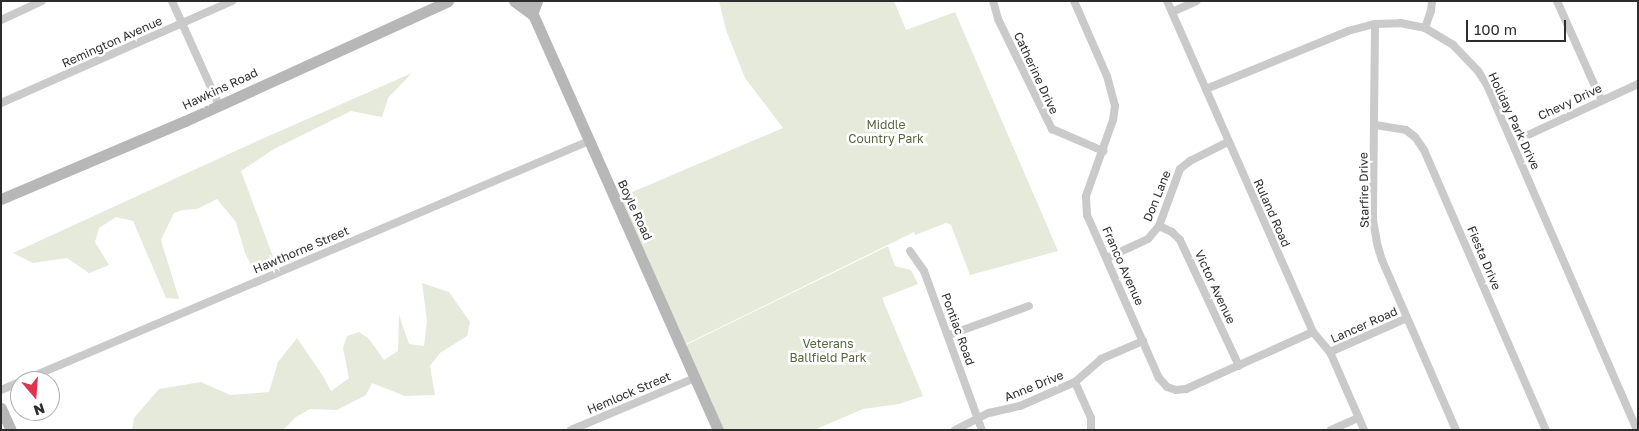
<!DOCTYPE html>
<style>
body{margin:0}
#map{position:relative;width:1639px;height:431px;overflow:hidden;background:#fff;font-family:"Golos Text",sans-serif}
div>[style]{position:absolute}
.green>*{inset:0;background:#e5eadb}
.street>*{height:8px;margin:-4px;padding:0 4px;transform-origin:4px;border-radius:4px;background:#cacaca}
.secondary>*{height:11px;margin:-5.5px;padding:0 5.5px;transform-origin:5.5px;border-radius:5.5px;background:#b7b7b7}
span{translate:-50% -50%;white-space:nowrap;text-align:center;line-height:1.15;-webkit-text-stroke:5px #fff;paint-order:stroke}
.street-label{font-size:12px;color:#2d2d2d}
.park-label{font-size:12px;color:#54673c}
.frame{position:absolute;inset:0;border:2px solid #2d2d2d;pointer-events:none}
.north{position:absolute;left:10px;top:371px;width:50px;height:50px;box-sizing:border-box;background:#fff;border:1px solid #ababab;border-radius:50%;rotate:162deg;font-size:14px;font-weight:700;line-height:20px;text-align:center;color:#2d2d2d}
.north::after{content:'';display:block;margin:auto;width:18px;height:22px;background:#df344e;clip-path:polygon(50% 0,100% 100%,50% 72%,0 100%)}
.scale{position:absolute;left:1466px;top:20px;width:100px;height:22px;box-sizing:border-box;border:2px solid #2d2d2d;border-top:0;padding-left:6px;font-size:15px;line-height:18px;white-space:nowrap;color:#2d2d2d;-webkit-text-stroke:4px #fff;paint-order:stroke}
</style>
<div id="map">
<div class="green">
<i style="clip-path:polygon(719px 1px,894px 1px,906px 30px,955px 12px,1058px 251px,970px 275px,951px 225px,946px 223px,915px 235px,914px 232px,686px 344px,618px 198px,783px 128px,745px 78px,726px 30px)"></i>
<i style="clip-path:polygon(412px 73px,388px 98px,382px 117px,351px 111px,274px 149px,241px 171px,274px 259px,260px 266px,251px 265px,245px 253px,236px 222px,217px 199px,197px 209px,182px 210px,174px 213px,161px 240px,179px 299px,166px 298px,133px 221px,116px 217px,99px 228px,95px 242px,109px 265px,89px 273px,67px 258px,33px 263px,13px 253px,244px 147px)"></i>
<i style="clip-path:polygon(888px 246px,895px 266px,911px 270px,918px 284px,882px 298px,923px 396px,899px 404px,863px 409px,814px 430px,722px 430px,684px 346px)"></i>
<i style="clip-path:polygon(422px 283px,449px 292px,470px 322px,467px 336px,440px 353px,430px 366px,435px 395px,405px 396px,372px 383px,366px 395px,337px 410px,310px 409px,296px 417px,283px 430px,132px 430px,134px 418px,159px 389px,201px 382px,230px 395px,269px 392px,278px 362px,297px 338px,323px 376px,331px 391px,349px 378px,343px 348px,347px 336px,359px 332px,369px 339px,384px 360px,398px 351px,399px 315px,409px 344px,424px 346px,427px 321px)"></i>
</div>
<div class="street">
<i style="left:172px;top:1px;width:114px;rotate:65.7deg"></i>
<i style="left:993px;top:1px;width:19px;rotate:74deg"></i>
<i style="left:998px;top:19px;width:123px;rotate:63.9deg"></i>
<i style="left:1052px;top:129px;width:56px;rotate:23.3deg"></i>
<i style="left:1074px;top:1px;width:82px;rotate:66.3deg"></i>
<i style="left:1107px;top:76px;width:31px;rotate:75deg"></i>
<i style="left:1115px;top:106px;width:14px;rotate:98deg"></i>
<i style="left:1113px;top:120px;width:81px;rotate:109.6deg"></i>
<i style="left:1086px;top:196px;width:19px;rotate:87deg"></i>
<i style="left:1087px;top:215px;width:178px;rotate:66.2deg"></i>
<i style="left:1159px;top:378px;width:12px;rotate:48deg"></i>
<i style="left:1167px;top:387px;width:9px;rotate:18deg"></i>
<i style="left:1176px;top:390px;width:10px;rotate:-6deg"></i>
<i style="left:1186px;top:389px;width:139px;rotate:-24.2deg"></i>
<i style="left:1167px;top:1px;width:362px;rotate:66.2deg"></i>
<i style="left:1313px;top:332px;width:26px;rotate:50deg"></i>
<i style="left:1330px;top:352px;width:85px;rotate:66.4deg"></i>
<i style="left:1557px;top:1px;width:108px;rotate:66deg"></i>
<i style="left:1172px;top:12px;width:27px;rotate:-24deg"></i>
<i style="left:1px;top:20px;width:45px;rotate:-24.9deg"></i>
<i style="left:1375px;top:24px;width:196px;rotate:90.6deg"></i>
<i style="left:1373px;top:220px;width:27px;rotate:80deg"></i>
<i style="left:1378px;top:247px;width:14px;rotate:73deg"></i>
<i style="left:1382px;top:260px;width:185px;rotate:66.5deg"></i>
<i style="left:1425px;top:28px;width:18px;rotate:-71deg"></i>
<i style="left:1431px;top:11px;width:10px;rotate:-84deg"></i>
<i style="left:1206px;top:89px;width:153px;rotate:-22.2deg"></i>
<i style="left:1348px;top:31px;width:28px;rotate:-15deg"></i>
<i style="left:1375px;top:24px;width:25px;rotate:-2deg"></i>
<i style="left:1400px;top:23px;width:25px;rotate:11deg"></i>
<i style="left:1425px;top:28px;width:33px;rotate:31deg"></i>
<i style="left:1453px;top:45px;width:36px;rotate:46deg"></i>
<i style="left:1478px;top:71px;width:17px;rotate:57deg"></i>
<i style="left:1487px;top:85px;width:376px;rotate:66.5deg"></i>
<i style="left:1px;top:103px;width:253px;rotate:-23.8deg"></i>
<i style="left:1375px;top:125px;width:31px;rotate:9deg"></i>
<i style="left:1406px;top:130px;width:11px;rotate:38deg"></i>
<i style="left:1415px;top:137px;width:16px;rotate:55deg"></i>
<i style="left:1424px;top:150px;width:305px;rotate:66.5deg"></i>
<i style="left:1513px;top:142px;width:138px;rotate:-24.9deg"></i>
<i style="left:1159px;top:226px;width:14px;rotate:25deg"></i>
<i style="left:1172px;top:232px;width:11px;rotate:45deg"></i>
<i style="left:1180px;top:240px;width:139px;rotate:64.9deg"></i>
<i style="left:910px;top:251px;width:24px;rotate:55deg"></i>
<i style="left:924px;top:271px;width:169px;rotate:70deg"></i>
<i style="left:1107px;top:258px;width:45px;rotate:-24.9deg"></i>
<i style="left:1148px;top:239px;width:17px;rotate:-50deg"></i>
<i style="left:1159px;top:226px;width:61px;rotate:-69.8deg"></i>
<i style="left:1180px;top:169px;width:13px;rotate:-39deg"></i>
<i style="left:1190px;top:161px;width:42px;rotate:-26.6deg"></i>
<i style="left:949px;top:335px;width:85px;rotate:-19.9deg"></i>
<i style="left:1330px;top:352px;width:84px;rotate:-23.8deg"></i>
<i style="left:22px;top:381px;width:616px;rotate:-22.94deg"></i>
<i style="left:1075px;top:382px;width:39px;rotate:66deg"></i>
<i style="left:1091px;top:418px;width:12px;rotate:90deg"></i>
<i style="left:1px;top:390px;width:21px;rotate:-23deg"></i>
<i style="left:571px;top:430px;width:134px;rotate:-22.8deg"></i>
<i style="left:955px;top:430px;width:38px;rotate:-27deg"></i>
<i style="left:989px;top:413px;width:32px;rotate:-13deg"></i>
<i style="left:1020px;top:406px;width:60px;rotate:-23.6deg"></i>
<i style="left:1075px;top:382px;width:35px;rotate:-41deg"></i>
<i style="left:1101px;top:359px;width:46px;rotate:-23.2deg"></i>
<i style="left:1331px;top:430px;width:30px;rotate:-24deg"></i>
</div>
<div class="secondary">
<i style="left:514px;top:1px;width:22px;rotate:36deg"></i>
<i style="left:532px;top:14px;width:14px;rotate:-69deg"></i>
<i style="left:527px;top:1px;width:470px;rotate:66deg"></i>
<i style="left:1px;top:199px;width:200px;rotate:-23deg"></i>
<i style="left:185px;top:121px;width:289px;rotate:-24.5deg"></i>
<i style="left:1px;top:408px;width:24px;rotate:66deg"></i>
</div>
<div class="street-label">
<span style="left:112px;top:42px;rotate:-24deg">Remington Avenue</span>
<span style="left:1036px;top:73px;rotate:65deg">Catherine Drive</span>
<span style="left:220px;top:89px;rotate:-25deg">Hawkins Road</span>
<span style="left:1570px;top:102px;rotate:-25deg">Chevy Drive</span>
<span style="left:1514px;top:121px;rotate:65deg">Holiday Park Drive</span>
<span style="left:1364px;top:190px;rotate:-91deg">Starfire Drive</span>
<span style="left:1157px;top:196px;rotate:-68deg">Don Lane</span>
<span style="left:635px;top:210px;rotate:65deg">Boyle Road</span>
<span style="left:1272px;top:213px;rotate:66deg">Ruland Road</span>
<span style="left:301px;top:250px;rotate:-23deg">Hawthorne Street</span>
<span style="left:1484px;top:258px;rotate:67deg">Fiesta Drive</span>
<span style="left:1123px;top:266px;rotate:66deg">Franco Avenue</span>
<span style="left:1215px;top:287px;rotate:65deg">Victor Avenue</span>
<span style="left:1364px;top:325px;rotate:-24deg">Lancer Road</span>
<span style="left:958px;top:329px;rotate:70deg">Pontiac Road</span>
<span style="left:1034px;top:386px;rotate:-22deg">Anne Drive</span>
<span style="left:629px;top:393px;rotate:-23deg">Hemlock Street</span>
</div>
<div class="park-label">
<span style="left:886px;top:132px">Middle<br>Country Park</span>
<span style="left:828px;top:351px">Veterans<br>Ballfield Park</span>
</div>
<div class="frame"></div>
<div class="north">N</div>
<div class="scale">100 m</div>
</div>
